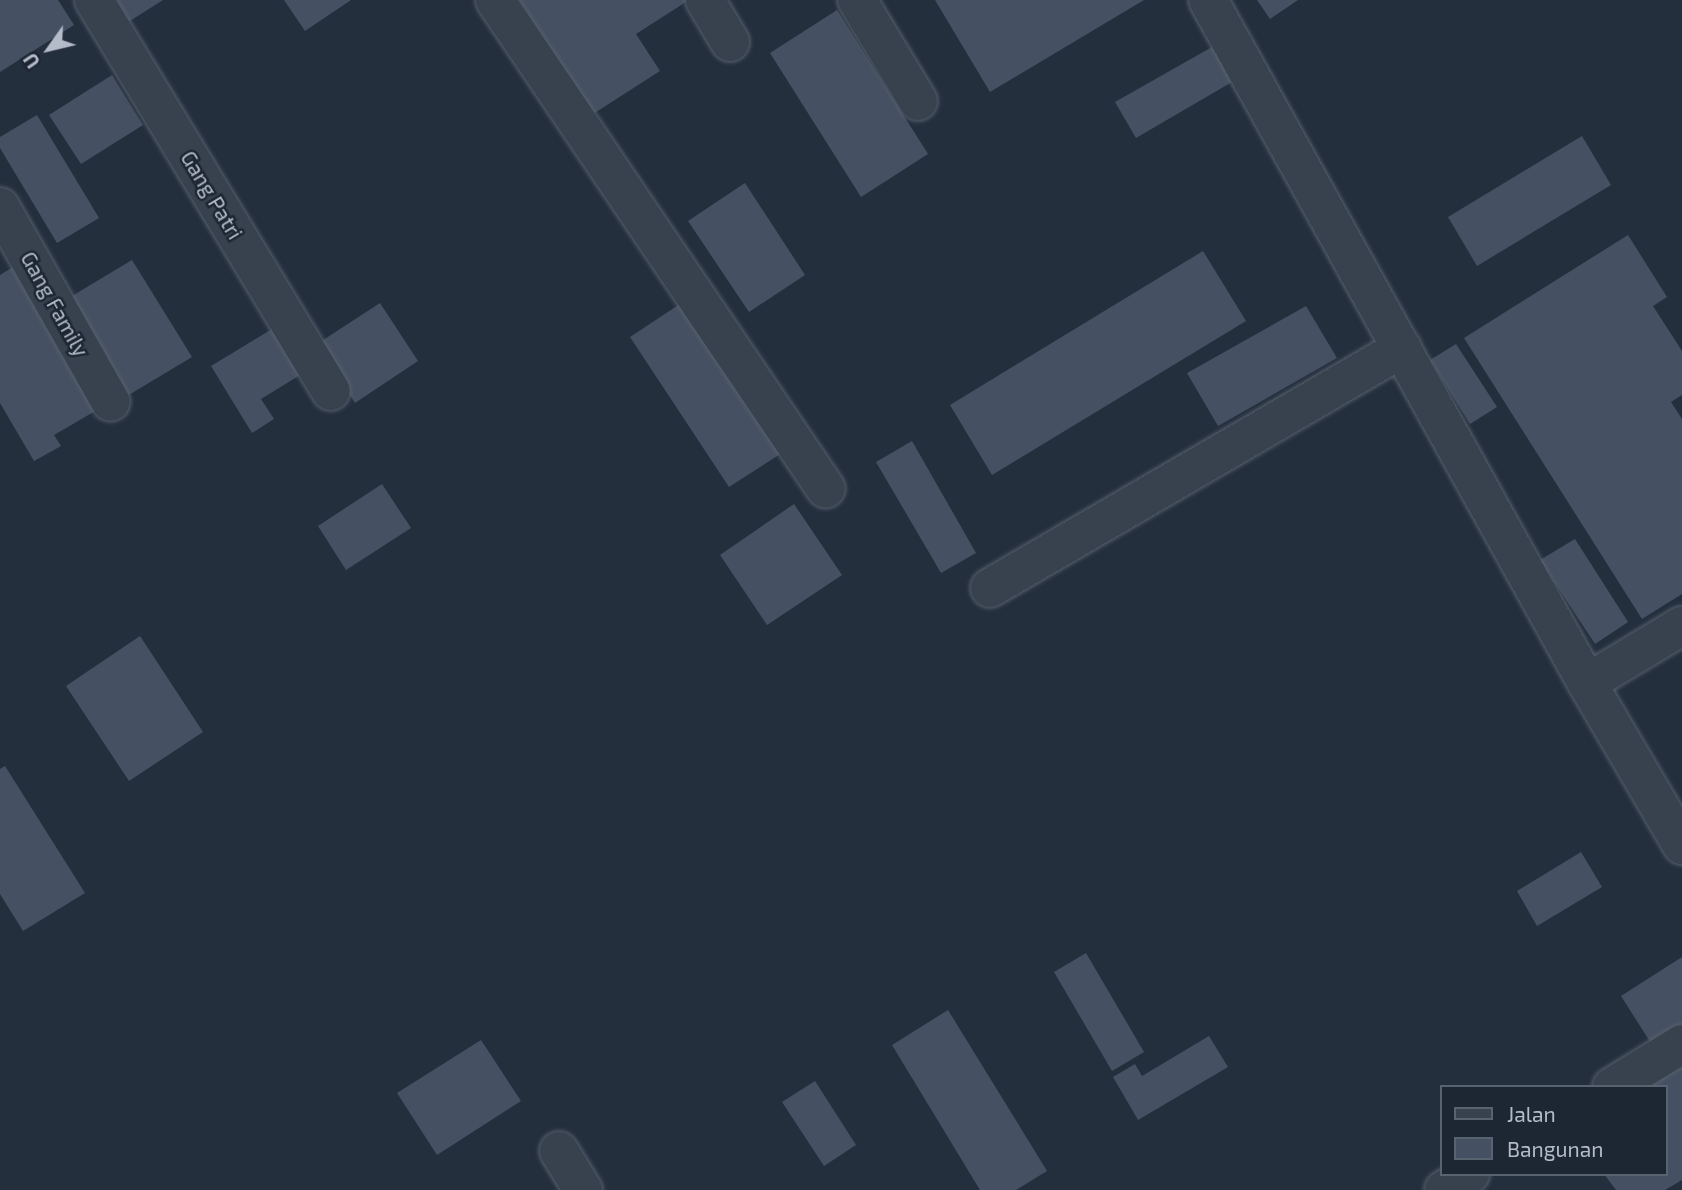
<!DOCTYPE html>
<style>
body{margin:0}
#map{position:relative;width:1682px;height:1190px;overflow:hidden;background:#242f3e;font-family:"Exo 2",sans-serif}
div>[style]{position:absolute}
.building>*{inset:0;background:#455162}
.roads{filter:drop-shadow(0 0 2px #565f6c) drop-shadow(0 0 2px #565f6c)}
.minor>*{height:38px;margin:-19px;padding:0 19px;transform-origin:19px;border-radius:19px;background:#38414e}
span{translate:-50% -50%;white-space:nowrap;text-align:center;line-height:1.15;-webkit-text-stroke:5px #1d2633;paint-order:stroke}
.street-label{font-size:21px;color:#b4bcc9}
.legend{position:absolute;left:1440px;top:1085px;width:228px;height:91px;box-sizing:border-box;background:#1d2633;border:2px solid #59626f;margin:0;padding:9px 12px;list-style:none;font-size:21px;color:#b4bcc9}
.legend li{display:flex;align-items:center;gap:14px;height:35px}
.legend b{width:35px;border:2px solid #59626f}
.north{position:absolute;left:14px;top:14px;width:70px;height:70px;-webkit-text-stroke:5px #1d2633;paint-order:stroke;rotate:236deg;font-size:19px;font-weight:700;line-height:28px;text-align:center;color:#b4bcc9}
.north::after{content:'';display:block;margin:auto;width:24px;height:32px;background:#b4bcc9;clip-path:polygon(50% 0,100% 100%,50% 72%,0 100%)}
</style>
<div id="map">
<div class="building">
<i style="clip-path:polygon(0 0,58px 0,74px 25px,0 72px)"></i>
<i style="clip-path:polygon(104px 0,163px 0,122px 26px)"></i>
<i style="clip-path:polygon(284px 0,351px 0,305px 31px)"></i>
<i style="clip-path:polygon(519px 0,689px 0,636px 34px,660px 71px,593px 114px)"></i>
<i style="clip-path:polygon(935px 0,1144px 0,990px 92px)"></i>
<i style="clip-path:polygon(1257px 0,1298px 0,1270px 19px)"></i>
<i style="clip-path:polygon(837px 10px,928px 154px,861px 197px,770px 53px)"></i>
<i style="clip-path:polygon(1212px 47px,1232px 82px,1136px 138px,1115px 102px)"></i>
<i style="clip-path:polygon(112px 75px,143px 125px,81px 164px,49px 115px)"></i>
<i style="clip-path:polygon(37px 115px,99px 218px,57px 243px,0 148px,0 137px)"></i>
<i style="clip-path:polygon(1582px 136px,1611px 185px,1477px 266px,1448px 217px)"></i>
<i style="clip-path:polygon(745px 183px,805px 275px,749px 312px,688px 221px)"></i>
<i style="clip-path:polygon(1628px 235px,1667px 297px,1653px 306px,1682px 351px,1682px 395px,1671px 402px,1682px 419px,1682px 594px,1642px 619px,1464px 338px)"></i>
<i style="clip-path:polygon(1203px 251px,1246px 321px,992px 475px,950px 405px)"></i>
<i style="clip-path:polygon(132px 260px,192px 357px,127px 396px,67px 299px)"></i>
<i style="clip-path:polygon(13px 267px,97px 410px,54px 435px,61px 446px,34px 461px,0 403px,0 275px)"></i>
<i style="clip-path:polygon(686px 300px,785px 451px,729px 487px,630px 337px)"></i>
<i style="clip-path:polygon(380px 303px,418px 361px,355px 403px,317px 344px)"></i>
<i style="clip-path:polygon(1306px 306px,1337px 358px,1218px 426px,1187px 373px)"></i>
<i style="clip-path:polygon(277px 326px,305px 372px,261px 399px,274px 419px,252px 433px,211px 366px)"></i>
<i style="clip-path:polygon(1456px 344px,1497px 407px,1470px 424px,1430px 360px)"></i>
<i style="clip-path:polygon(912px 441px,976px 553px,941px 573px,876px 462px)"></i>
<i style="clip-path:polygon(382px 484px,411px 528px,346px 570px,318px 526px)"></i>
<i style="clip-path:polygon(794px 504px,842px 575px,767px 625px,720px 555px)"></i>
<i style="clip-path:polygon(1575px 539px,1628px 622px,1595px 644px,1540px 560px)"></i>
<i style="clip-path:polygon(140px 636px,203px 732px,129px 781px,66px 686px)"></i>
<i style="clip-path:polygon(5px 766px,85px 893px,23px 931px,0 894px,0 769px)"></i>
<i style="clip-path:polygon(1581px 852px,1602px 887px,1537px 926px,1517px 891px)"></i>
<i style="clip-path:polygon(1086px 953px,1144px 1052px,1112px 1071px,1054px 972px)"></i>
<i style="clip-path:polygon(1682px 957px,1682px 1034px,1656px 1051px,1621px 996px)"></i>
<i style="clip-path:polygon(948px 1010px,1047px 1171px,1016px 1190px,980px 1190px,892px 1045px)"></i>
<i style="clip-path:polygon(1209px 1036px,1228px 1067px,1138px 1120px,1113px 1077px,1135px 1064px,1142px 1076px)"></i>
<i style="clip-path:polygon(481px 1040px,521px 1101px,437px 1155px,397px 1093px)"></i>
<i style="clip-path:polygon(1682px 1067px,1682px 1180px,1665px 1190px,1616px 1190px,1604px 1174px,1666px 1174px,1666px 1087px,1648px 1087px)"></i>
<i style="clip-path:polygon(815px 1081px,856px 1145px,824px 1166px,782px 1102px)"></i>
</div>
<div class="roads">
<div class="minor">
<i style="left:94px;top:0;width:457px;rotate:58.8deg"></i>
<i style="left:495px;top:0;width:590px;rotate:55.91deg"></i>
<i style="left:705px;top:0;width:49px;rotate:59.2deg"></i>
<i style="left:857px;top:0;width:118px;rotate:58.9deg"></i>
<i style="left:1208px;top:0;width:781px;rotate:60.97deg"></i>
<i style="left:1587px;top:683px;width:188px;rotate:59.6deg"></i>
<i style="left:0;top:207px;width:224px;rotate:60.4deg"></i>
<i style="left:990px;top:588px;width:477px;rotate:-30.2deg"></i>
<i style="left:1587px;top:683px;width:111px;rotate:-31deg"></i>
<i style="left:1612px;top:1087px;width:82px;rotate:-31.6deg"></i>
<i style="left:559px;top:1151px;width:46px;rotate:58.4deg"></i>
<i style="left:1444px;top:1190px;width:31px;rotate:-32deg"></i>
</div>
</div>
<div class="street-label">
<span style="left:212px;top:195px;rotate:59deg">Gang Patri</span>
<span style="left:55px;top:304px;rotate:61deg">Gang Family</span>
</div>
<ul class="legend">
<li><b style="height:9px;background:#38414e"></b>Jalan</li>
<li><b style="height:19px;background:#455162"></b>Bangunan</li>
</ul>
<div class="north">U</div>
</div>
